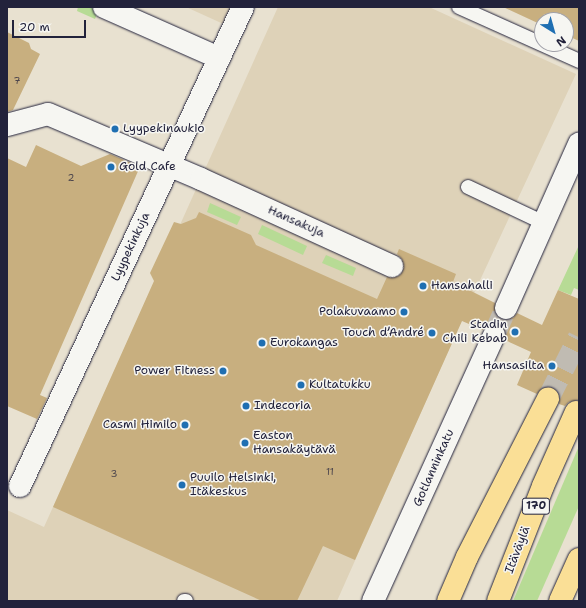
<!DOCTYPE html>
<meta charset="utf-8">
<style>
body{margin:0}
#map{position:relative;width:586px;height:608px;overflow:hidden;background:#e8e1d0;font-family:"Shantell Sans",sans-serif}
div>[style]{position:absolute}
.built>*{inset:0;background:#ded2b8}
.green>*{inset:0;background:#b7db95}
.building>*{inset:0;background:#c8af7f}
.street-tunnel>*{height:22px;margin-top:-11px;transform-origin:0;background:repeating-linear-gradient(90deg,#c0bbb2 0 22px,transparent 0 33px)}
.highway-tunnel>*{height:22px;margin-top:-11px;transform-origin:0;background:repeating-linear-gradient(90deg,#c0bbb2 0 22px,transparent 0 33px)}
.roads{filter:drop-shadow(0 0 1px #22223b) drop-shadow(0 0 1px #22223b)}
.lane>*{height:14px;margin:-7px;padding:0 7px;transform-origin:7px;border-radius:7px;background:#f6f6f2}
.street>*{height:22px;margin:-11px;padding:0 11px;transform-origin:11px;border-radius:11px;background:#f6f6f2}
.highway>*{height:22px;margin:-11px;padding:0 11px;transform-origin:11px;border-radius:11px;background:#fadf96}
.dots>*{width:11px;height:11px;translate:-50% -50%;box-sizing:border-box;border:2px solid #f6f6f2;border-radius:50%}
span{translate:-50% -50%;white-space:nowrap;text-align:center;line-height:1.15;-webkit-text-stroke:3px #f6f6f2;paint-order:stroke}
.number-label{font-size:10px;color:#4c454c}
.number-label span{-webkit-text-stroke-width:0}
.shield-label span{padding:1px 3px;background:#f6f6f2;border:1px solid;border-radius:3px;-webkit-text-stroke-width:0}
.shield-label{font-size:11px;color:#22223b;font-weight:700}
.poi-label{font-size:12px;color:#22223b}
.left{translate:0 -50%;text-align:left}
.right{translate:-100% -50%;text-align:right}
.street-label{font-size:12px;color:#22223b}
.frame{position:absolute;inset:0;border:8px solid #22223b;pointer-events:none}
.north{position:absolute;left:534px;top:12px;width:40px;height:40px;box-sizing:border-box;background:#f6f6f2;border:1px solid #a1a1a9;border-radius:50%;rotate:143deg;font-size:11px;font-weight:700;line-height:16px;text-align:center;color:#22223b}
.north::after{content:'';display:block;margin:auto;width:14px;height:18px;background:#1f6fb2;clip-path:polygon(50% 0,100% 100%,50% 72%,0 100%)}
.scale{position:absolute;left:12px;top:20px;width:74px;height:18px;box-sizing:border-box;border:2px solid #22223b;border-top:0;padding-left:5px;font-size:12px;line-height:14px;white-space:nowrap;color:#22223b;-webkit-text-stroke:3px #f6f6f2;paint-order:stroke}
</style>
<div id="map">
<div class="built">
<i style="clip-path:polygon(186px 7px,238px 7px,230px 27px)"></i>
<i style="clip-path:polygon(278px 7px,429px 7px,576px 74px,475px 291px,337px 601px,7px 601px,7px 510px,44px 527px)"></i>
</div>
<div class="green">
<i style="clip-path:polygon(78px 7px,100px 7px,95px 19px,77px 11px)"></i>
<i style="clip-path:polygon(210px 203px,241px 217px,237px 225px,207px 212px)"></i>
<i style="clip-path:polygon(262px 225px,307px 246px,303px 255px,258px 234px)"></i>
<i style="clip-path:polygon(579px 245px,579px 290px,574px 288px,571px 295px,558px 290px)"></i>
<i style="clip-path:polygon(326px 255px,356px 268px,353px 276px,322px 263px)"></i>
<i style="clip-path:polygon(579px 446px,579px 506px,537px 601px,513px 601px)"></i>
</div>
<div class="building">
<i style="clip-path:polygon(503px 7px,579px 7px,579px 41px,566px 35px,566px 20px,542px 20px,542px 25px)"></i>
<i style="clip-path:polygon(7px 32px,29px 43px,31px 49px,40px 54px,13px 110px,7px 112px)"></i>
<i style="clip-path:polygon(36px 145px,81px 166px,110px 154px,138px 166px,139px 169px,40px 395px,47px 398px,37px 419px,7px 406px,7px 158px,26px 167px)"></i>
<i style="clip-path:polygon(199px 212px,251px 235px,256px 245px,377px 299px,387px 277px,399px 276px,403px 271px,402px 259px,397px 254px,399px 249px,456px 274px,453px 282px,495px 303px,496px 315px,501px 320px,513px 318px,517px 313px,542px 325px,558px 290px,579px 299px,579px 400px,569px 402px,565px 406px,559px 404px,559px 393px,553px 388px,542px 388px,537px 394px,517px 385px,531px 352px,505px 340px,506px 333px,500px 324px,492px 323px,483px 330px,462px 321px,355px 560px,323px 546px,297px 601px,262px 601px,53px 507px,154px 281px,150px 273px,174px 222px,181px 224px,196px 218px)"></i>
</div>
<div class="street-tunnel">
<i style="left:494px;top:335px;width:30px;rotate:-66deg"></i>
</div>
<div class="highway-tunnel">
<i style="left:548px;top:399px;width:69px;rotate:-63.4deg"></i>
</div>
<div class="roads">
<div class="lane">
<i style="left:459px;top:7px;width:132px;rotate:24.2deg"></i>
<i style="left:468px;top:187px;width:84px;rotate:25.3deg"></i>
<i style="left:184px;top:601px;width:2px"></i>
</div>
<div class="street">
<i style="left:104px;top:7px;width:126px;rotate:23.9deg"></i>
<i style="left:7px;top:125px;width:42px;rotate:-15deg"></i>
<i style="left:48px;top:114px;width:166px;rotate:23deg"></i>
<i style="left:201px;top:179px;width:210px;rotate:24.5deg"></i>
<i style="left:506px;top:308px;width:180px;rotate:-66deg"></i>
<i style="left:20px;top:486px;width:528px;rotate:-65.04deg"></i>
<i style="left:373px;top:601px;width:292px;rotate:-65.5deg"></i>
</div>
<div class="highway">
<i style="left:448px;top:601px;width:48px;rotate:-66.6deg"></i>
<i style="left:467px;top:557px;width:178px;rotate:-62.9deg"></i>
<i style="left:498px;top:601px;width:123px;rotate:-68.6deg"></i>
<i style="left:543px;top:486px;width:81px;rotate:-66deg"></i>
<i style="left:560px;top:601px;width:46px;rotate:-65.7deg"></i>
</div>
</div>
<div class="dots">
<i style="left:115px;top:129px;background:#1f6fb2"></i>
<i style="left:111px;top:167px;background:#1f6fb2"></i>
<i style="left:423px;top:286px;background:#1f6fb2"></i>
<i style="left:404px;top:312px;background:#1f6fb2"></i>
<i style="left:515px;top:332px;background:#1f6fb2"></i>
<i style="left:432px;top:333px;background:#1f6fb2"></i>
<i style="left:262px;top:343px;background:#1f6fb2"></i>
<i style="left:552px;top:366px;background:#1f6fb2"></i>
<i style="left:223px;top:371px;background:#1f6fb2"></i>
<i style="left:301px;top:385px;background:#1f6fb2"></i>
<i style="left:246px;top:406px;background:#1f6fb2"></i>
<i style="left:185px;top:425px;background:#1f6fb2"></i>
<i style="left:245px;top:443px;background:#1f6fb2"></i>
<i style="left:182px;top:485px;background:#1f6fb2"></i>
</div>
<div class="number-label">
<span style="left:17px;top:81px">7</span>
<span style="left:71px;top:178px">2</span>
<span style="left:330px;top:472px">11</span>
<span style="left:114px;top:474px">3</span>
</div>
<div class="shield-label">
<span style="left:536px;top:506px">170</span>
</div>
<div class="poi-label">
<span class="left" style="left:123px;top:129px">Lyypekinaukio</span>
<span class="left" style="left:119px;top:167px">Gold Cafe</span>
<span class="left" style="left:431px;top:286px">Hansahalli</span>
<span class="right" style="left:396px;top:312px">Polakuvaamo</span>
<span class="right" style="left:507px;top:332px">Stadin<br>Chili Kebab</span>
<span class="right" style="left:424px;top:333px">Touch d’André</span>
<span class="left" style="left:270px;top:343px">Eurokangas</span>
<span class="right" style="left:544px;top:366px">Hansasilta</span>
<span class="right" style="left:215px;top:371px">Power Fitness</span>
<span class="left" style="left:309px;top:385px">Kultatukku</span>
<span class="left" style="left:254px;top:406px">Indecoria</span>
<span class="right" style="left:177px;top:425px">Casmi Himilo</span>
<span class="left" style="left:253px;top:443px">Easton<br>Hansakäytävä</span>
<span class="left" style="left:190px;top:485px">Puuilo Helsinki,<br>Itäkeskus</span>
</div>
<div class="street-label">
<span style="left:296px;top:222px;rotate:24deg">Hansakuja</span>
<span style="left:131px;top:247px;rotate:-65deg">Lyypekinkuja</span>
<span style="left:434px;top:468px;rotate:-66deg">Gotlanninkatu</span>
<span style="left:518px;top:550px;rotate:-69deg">Itäväylä</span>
</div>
<div class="frame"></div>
<div class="north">N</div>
<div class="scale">20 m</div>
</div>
